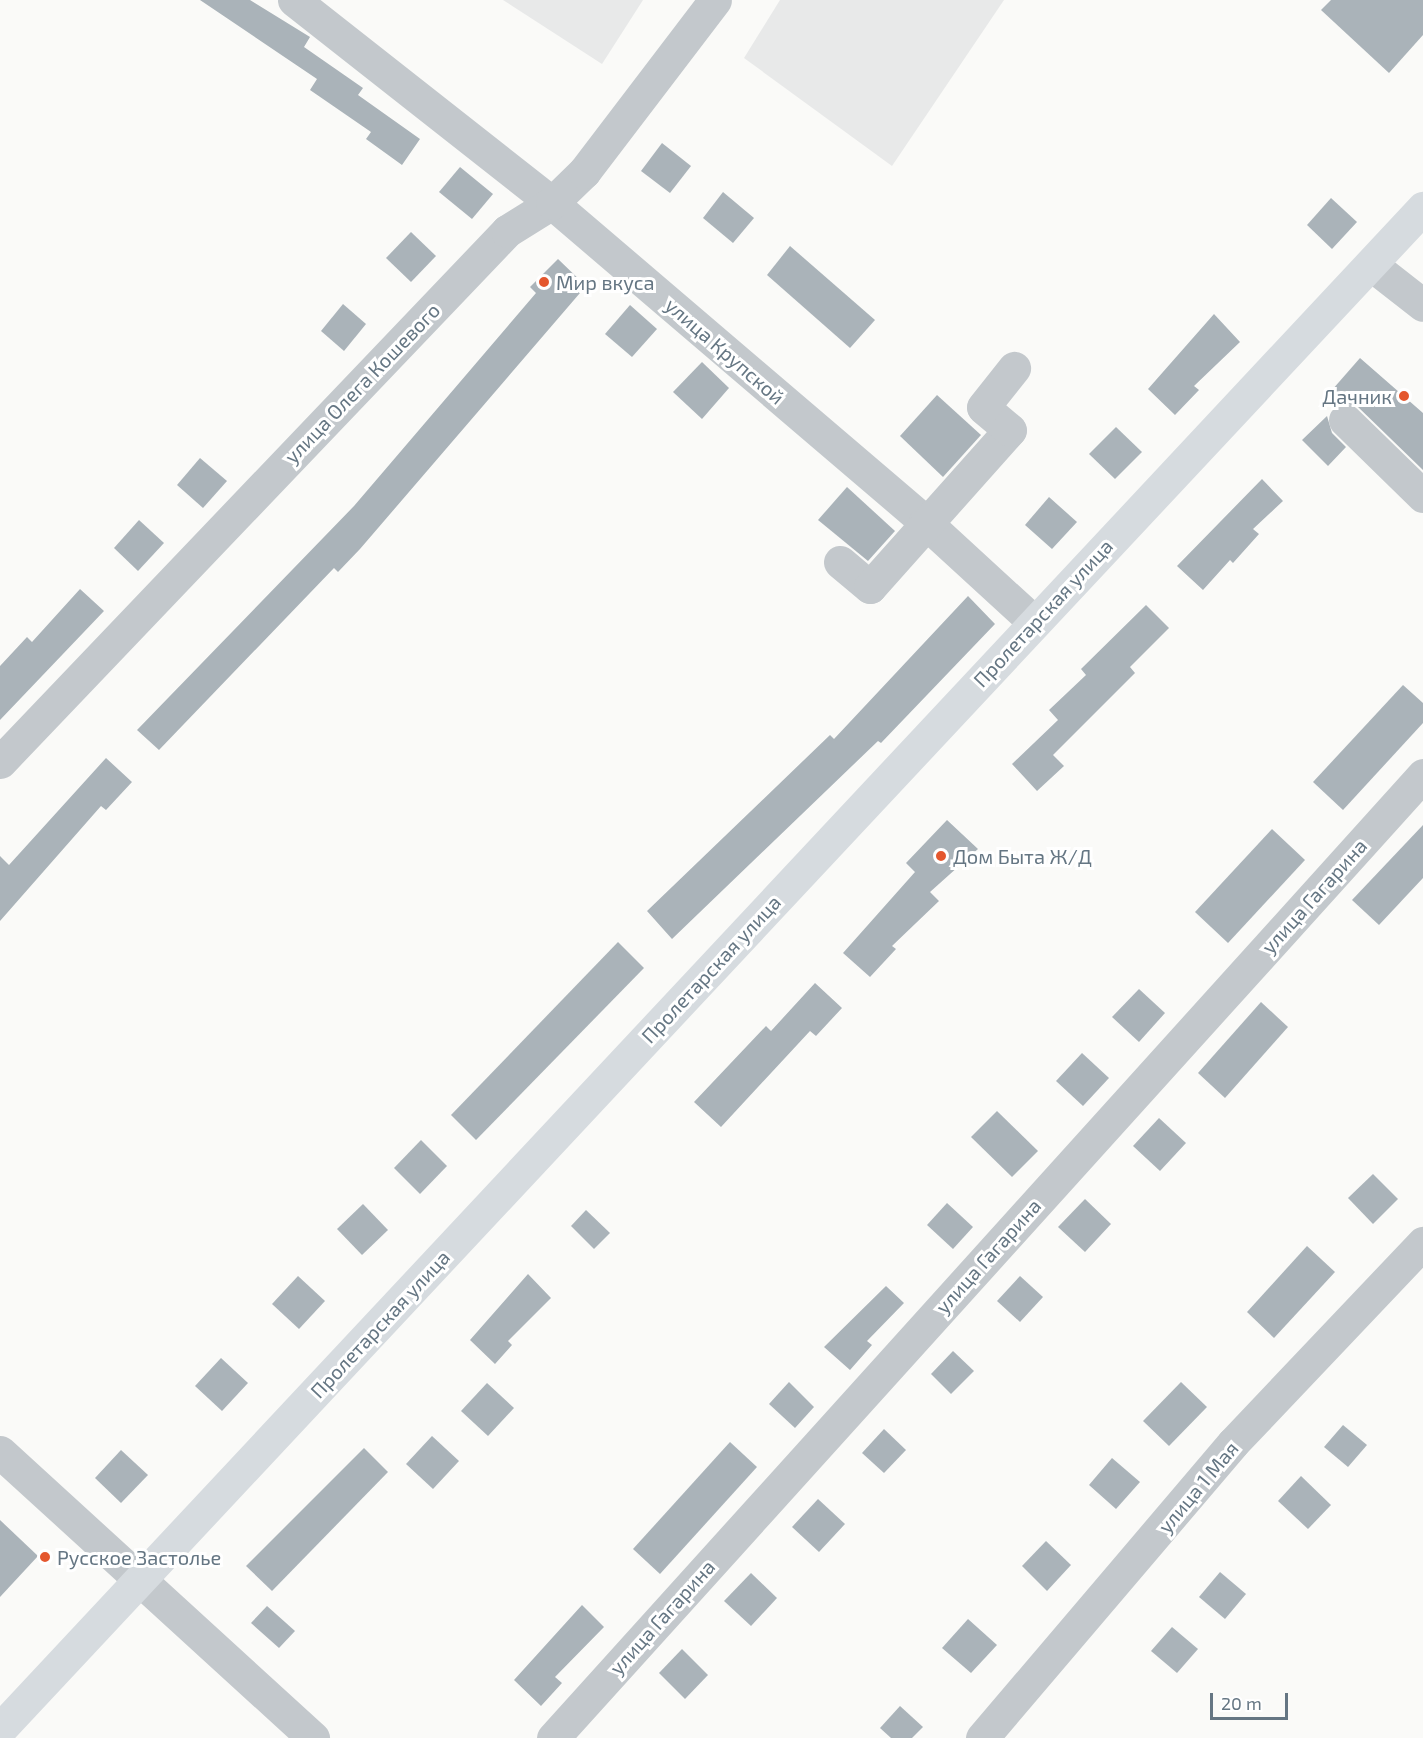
<!DOCTYPE html>
<meta charset="utf-8">
<style>
body{margin:0}
#map{position:relative;width:1423px;height:1738px;overflow:hidden;background:#fafaf8;font-family:"Exo 2",sans-serif}
div>[style]{position:absolute}
.built>*{inset:0;background:#e8e9e9}
.building>*{inset:0;background:#aab3b9}
.minor>*{height:33px;margin:-16.5px;padding:0 16.5px;transform-origin:16.5px;border-radius:16.5px;background:#c3c8cc}
.major>*{height:33px;margin:-16.5px;padding:0 16.5px;transform-origin:16.5px;border-radius:16.5px;background:#d6dbdf}
.dots>*{width:16px;height:16px;translate:-50% -50%;box-sizing:border-box;border:3px solid #fff;border-radius:50%}
span{translate:-50% -50%;white-space:nowrap;text-align:center;line-height:1.15;-webkit-text-stroke:6px #fff;paint-order:stroke}
.poi-label{font-size:20px;color:#657683}
.left{translate:0 -50%;text-align:left}
.right{translate:-100% -50%;text-align:right}
.street-label{font-size:20px;color:#657683}
.scale{position:absolute;left:1210px;top:1693px;width:78px;height:27px;box-sizing:border-box;border:3px solid #657683;border-top:0;padding-left:8px;font-size:18px;line-height:21px;white-space:nowrap;color:#657683;-webkit-text-stroke:4px #fff;paint-order:stroke}
</style>
<div id="map">
<div class="built">
<i style="clip-path:polygon(503px 0,643px 0,602px 64px)"></i>
<i style="clip-path:polygon(780px 0,1004px 0,892px 166px,744px 58px)"></i>
</div>
<div class="building">
<i style="clip-path:polygon(200px 0,250px 0,310px 37px,304px 47px,363px 88px,358px 95px,420px 139px,402px 165px,366px 139px,371px 132px,310px 90px,317px 79px)"></i>
<i style="clip-path:polygon(1331px 0,1423px 0,1423px 35px,1389px 73px,1321px 10px)"></i>
<i style="clip-path:polygon(662px 143px,691px 166px,670px 193px,641px 171px)"></i>
<i style="clip-path:polygon(460px 167px,493px 194px,472px 219px,439px 192px)"></i>
<i style="clip-path:polygon(723px 192px,754px 218px,733px 243px,703px 218px)"></i>
<i style="clip-path:polygon(1331px 198px,1357px 222px,1332px 249px,1307px 225px)"></i>
<i style="clip-path:polygon(411px 232px,436px 256px,411px 282px,386px 258px)"></i>
<i style="clip-path:polygon(790px 246px,875px 320px,850px 348px,767px 275px)"></i>
<i style="clip-path:polygon(558px 259px,586px 286px,360px 549px,338px 572px,334px 568px,159px 750px,137px 730px,354px 506px,536px 293px,530px 287px)"></i>
<i style="clip-path:polygon(343px 304px,366px 324px,344px 351px,321px 331px)"></i>
<i style="clip-path:polygon(630px 305px,657px 329px,632px 357px,605px 334px)"></i>
<i style="clip-path:polygon(1214px 314px,1240px 342px,1194px 386px,1199px 390px,1175px 415px,1148px 389px)"></i>
<i style="clip-path:polygon(1360px 358px,1423px 413px,1423px 470px,1358px 407px,1341px 402px,1332px 390px)"></i>
<i style="clip-path:polygon(702px 362px,729px 388px,702px 419px,673px 392px)"></i>
<i style="clip-path:polygon(937px 395px,981px 435px,943px 477px,900px 436px)"></i>
<i style="clip-path:polygon(1327px 416px,1332px 433px,1346px 447px,1328px 466px,1302px 440px)"></i>
<i style="clip-path:polygon(1116px 427px,1142px 452px,1115px 479px,1089px 454px)"></i>
<i style="clip-path:polygon(200px 458px,227px 481px,203px 508px,177px 485px)"></i>
<i style="clip-path:polygon(1262px 479px,1283px 501px,1253px 529px,1259px 534px,1233px 563px,1230px 560px,1203px 590px,1177px 566px)"></i>
<i style="clip-path:polygon(847px 487px,895px 531px,868px 561px,818px 520px)"></i>
<i style="clip-path:polygon(1049px 497px,1077px 522px,1052px 549px,1025px 525px)"></i>
<i style="clip-path:polygon(139px 520px,164px 543px,138px 571px,114px 548px)"></i>
<i style="clip-path:polygon(80px 589px,104px 611px,0 720px,0 666px,27px 637px,32px 642px)"></i>
<i style="clip-path:polygon(968px 596px,995px 624px,881px 743px,878px 741px,672px 939px,647px 911px,830px 735px,834px 739px)"></i>
<i style="clip-path:polygon(1146px 605px,1169px 628px,1130px 667px,1135px 673px,1053px 755px,1064px 766px,1037px 791px,1012px 764px,1058px 720px,1049px 710px,1086px 675px,1081px 669px)"></i>
<i style="clip-path:polygon(1403px 685px,1423px 703px,1423px 723px,1343px 810px,1313px 782px)"></i>
<i style="clip-path:polygon(106px 758px,132px 782px,106px 810px,101px 806px,0 921px,0 856px,9px 865px)"></i>
<i style="clip-path:polygon(947px 820px,978px 849px,930px 892px,939px 901px,892px 946px,896px 949px,870px 977px,843px 953px,915px 872px,906px 863px)"></i>
<i style="clip-path:polygon(1423px 825px,1423px 878px,1379px 925px,1352px 900px)"></i>
<i style="clip-path:polygon(1272px 829px,1305px 860px,1228px 943px,1195px 912px)"></i>
<i style="clip-path:polygon(618px 942px,644px 968px,476px 1140px,451px 1115px)"></i>
<i style="clip-path:polygon(815px 983px,842px 1008px,816px 1036px,810px 1031px,721px 1127px,694px 1102px,766px 1026px,771px 1031px)"></i>
<i style="clip-path:polygon(1139px 989px,1165px 1013px,1139px 1042px,1112px 1017px)"></i>
<i style="clip-path:polygon(1261px 1002px,1288px 1027px,1225px 1098px,1198px 1073px)"></i>
<i style="clip-path:polygon(1082px 1053px,1109px 1078px,1083px 1106px,1056px 1081px)"></i>
<i style="clip-path:polygon(997px 1111px,1038px 1151px,1012px 1177px,971px 1137px)"></i>
<i style="clip-path:polygon(1159px 1118px,1186px 1143px,1160px 1171px,1133px 1146px)"></i>
<i style="clip-path:polygon(421px 1140px,447px 1166px,420px 1194px,394px 1168px)"></i>
<i style="clip-path:polygon(1373px 1174px,1398px 1199px,1373px 1224px,1348px 1198px)"></i>
<i style="clip-path:polygon(1085px 1199px,1111px 1224px,1085px 1252px,1058px 1227px)"></i>
<i style="clip-path:polygon(947px 1203px,973px 1227px,953px 1249px,927px 1225px)"></i>
<i style="clip-path:polygon(363px 1204px,388px 1230px,362px 1255px,337px 1229px)"></i>
<i style="clip-path:polygon(586px 1210px,610px 1233px,594px 1249px,571px 1226px)"></i>
<i style="clip-path:polygon(1307px 1246px,1335px 1272px,1274px 1338px,1247px 1312px)"></i>
<i style="clip-path:polygon(528px 1274px,551px 1298px,508px 1341px,512px 1345px,495px 1364px,470px 1340px)"></i>
<i style="clip-path:polygon(298px 1276px,325px 1301px,299px 1329px,272px 1304px)"></i>
<i style="clip-path:polygon(1020px 1276px,1043px 1297px,1020px 1322px,997px 1301px)"></i>
<i style="clip-path:polygon(886px 1286px,904px 1303px,867px 1341px,872px 1345px,850px 1370px,824px 1347px)"></i>
<i style="clip-path:polygon(953px 1351px,974px 1371px,951px 1394px,931px 1374px)"></i>
<i style="clip-path:polygon(221px 1358px,248px 1383px,222px 1411px,195px 1386px)"></i>
<i style="clip-path:polygon(789px 1382px,814px 1407px,795px 1428px,769px 1404px)"></i>
<i style="clip-path:polygon(1181px 1382px,1207px 1407px,1169px 1446px,1143px 1421px)"></i>
<i style="clip-path:polygon(487px 1383px,514px 1408px,488px 1436px,461px 1411px)"></i>
<i style="clip-path:polygon(1343px 1425px,1367px 1445px,1348px 1467px,1324px 1447px)"></i>
<i style="clip-path:polygon(884px 1429px,906px 1450px,884px 1473px,862px 1453px)"></i>
<i style="clip-path:polygon(432px 1436px,459px 1461px,433px 1489px,406px 1464px)"></i>
<i style="clip-path:polygon(730px 1442px,757px 1467px,660px 1574px,633px 1549px)"></i>
<i style="clip-path:polygon(364px 1448px,388px 1472px,272px 1591px,246px 1566px)"></i>
<i style="clip-path:polygon(121px 1450px,148px 1475px,121px 1503px,95px 1478px)"></i>
<i style="clip-path:polygon(1112px 1458px,1140px 1482px,1116px 1509px,1089px 1485px)"></i>
<i style="clip-path:polygon(1301px 1476px,1331px 1505px,1308px 1529px,1278px 1501px)"></i>
<i style="clip-path:polygon(818px 1499px,845px 1524px,819px 1552px,792px 1527px)"></i>
<i style="clip-path:polygon(0 1520px,38px 1556px,0 1597px)"></i>
<i style="clip-path:polygon(1046px 1541px,1071px 1565px,1047px 1591px,1022px 1566px)"></i>
<i style="clip-path:polygon(1220px 1572px,1246px 1594px,1225px 1619px,1199px 1597px)"></i>
<i style="clip-path:polygon(751px 1573px,777px 1598px,751px 1626px,724px 1601px)"></i>
<i style="clip-path:polygon(582px 1605px,604px 1627px,555px 1677px,562px 1683px,541px 1706px,514px 1680px)"></i>
<i style="clip-path:polygon(267px 1606px,295px 1631px,279px 1648px,251px 1623px)"></i>
<i style="clip-path:polygon(968px 1619px,997px 1645px,971px 1673px,942px 1648px)"></i>
<i style="clip-path:polygon(1172px 1627px,1198px 1649px,1177px 1673px,1151px 1651px)"></i>
<i style="clip-path:polygon(682px 1649px,708px 1675px,685px 1699px,659px 1673px)"></i>
<i style="clip-path:polygon(900px 1706px,923px 1727px,912px 1738px,891px 1738px,880px 1728px)"></i>
</div>
<div class="minor">
<i style="left:294px;top:0;width:328px;rotate:38.2deg"></i>
<i style="left:552px;top:203px;width:491px;rotate:40.5deg"></i>
<i style="left:925px;top:522px;width:148px;rotate:42.5deg"></i>
<i style="left:1373px;top:266px;width:63px;rotate:38deg"></i>
<i style="left:1345px;top:420px;width:109px;rotate:44.3deg"></i>
<i style="left:840px;top:562px;width:39px;rotate:40deg"></i>
<i style="left:870px;top:587px;width:210px;rotate:-48.3deg"></i>
<i style="left:1010px;top:430px;width:35px;rotate:-140deg"></i>
<i style="left:983px;top:407px;width:50px;rotate:-51.5deg"></i>
<i style="left:0;top:762px;width:734px;rotate:-46.32deg"></i>
<i style="left:507px;top:231px;width:53px;rotate:-31.9deg"></i>
<i style="left:552px;top:203px;width:45px;rotate:-44.1deg"></i>
<i style="left:584px;top:172px;width:216px;rotate:-52.7deg"></i>
<i style="left:0;top:1452px;width:424px;rotate:42.4deg"></i>
<i style="left:553px;top:1738px;width:1298px;rotate:-47.9deg"></i>
<i style="left:982px;top:1738px;width:387px;rotate:-49.6deg"></i>
<i style="left:1233px;top:1443px;width:276px;rotate:-46.5deg"></i>
</div>
<div class="major">
<i style="left:0;top:1729px;width:2083px;rotate:-46.91deg"></i>
</div>
<div class="dots">
<i style="left:544px;top:282px;background:#e4572e"></i>
<i style="left:1404px;top:396px;background:#e4572e"></i>
<i style="left:941px;top:856px;background:#e4572e"></i>
<i style="left:45px;top:1557px;background:#e4572e"></i>
</div>
<div class="poi-label">
<span class="left" style="left:556px;top:282px">Мир вкуса</span>
<span class="right" style="left:1392px;top:396px">Дачник</span>
<span class="left" style="left:953px;top:856px">Дом Быта Ж/Д</span>
<span class="left" style="left:57px;top:1557px">Русское Застолье</span>
</div>
<div class="street-label">
<span style="left:725px;top:351px;rotate:41deg">улица Крупской</span>
<span style="left:362px;top:383px;rotate:-46deg">улица Олега Кошевого</span>
<span style="left:1043px;top:613px;rotate:-47deg">Пролетарская улица</span>
<span style="left:1314px;top:896px;rotate:-48deg">улица Гагарина</span>
<span style="left:711px;top:969px;rotate:-47deg">Пролетарская улица</span>
<span style="left:988px;top:1256px;rotate:-48deg">улица Гагарина</span>
<span style="left:380px;top:1324px;rotate:-47deg">Пролетарская улица</span>
<span style="left:1198px;top:1487px;rotate:-50deg">улица 1 Мая</span>
<span style="left:662px;top:1617px;rotate:-48deg">улица Гагарина</span>
</div>
<div class="scale">20 m</div>
</div>
